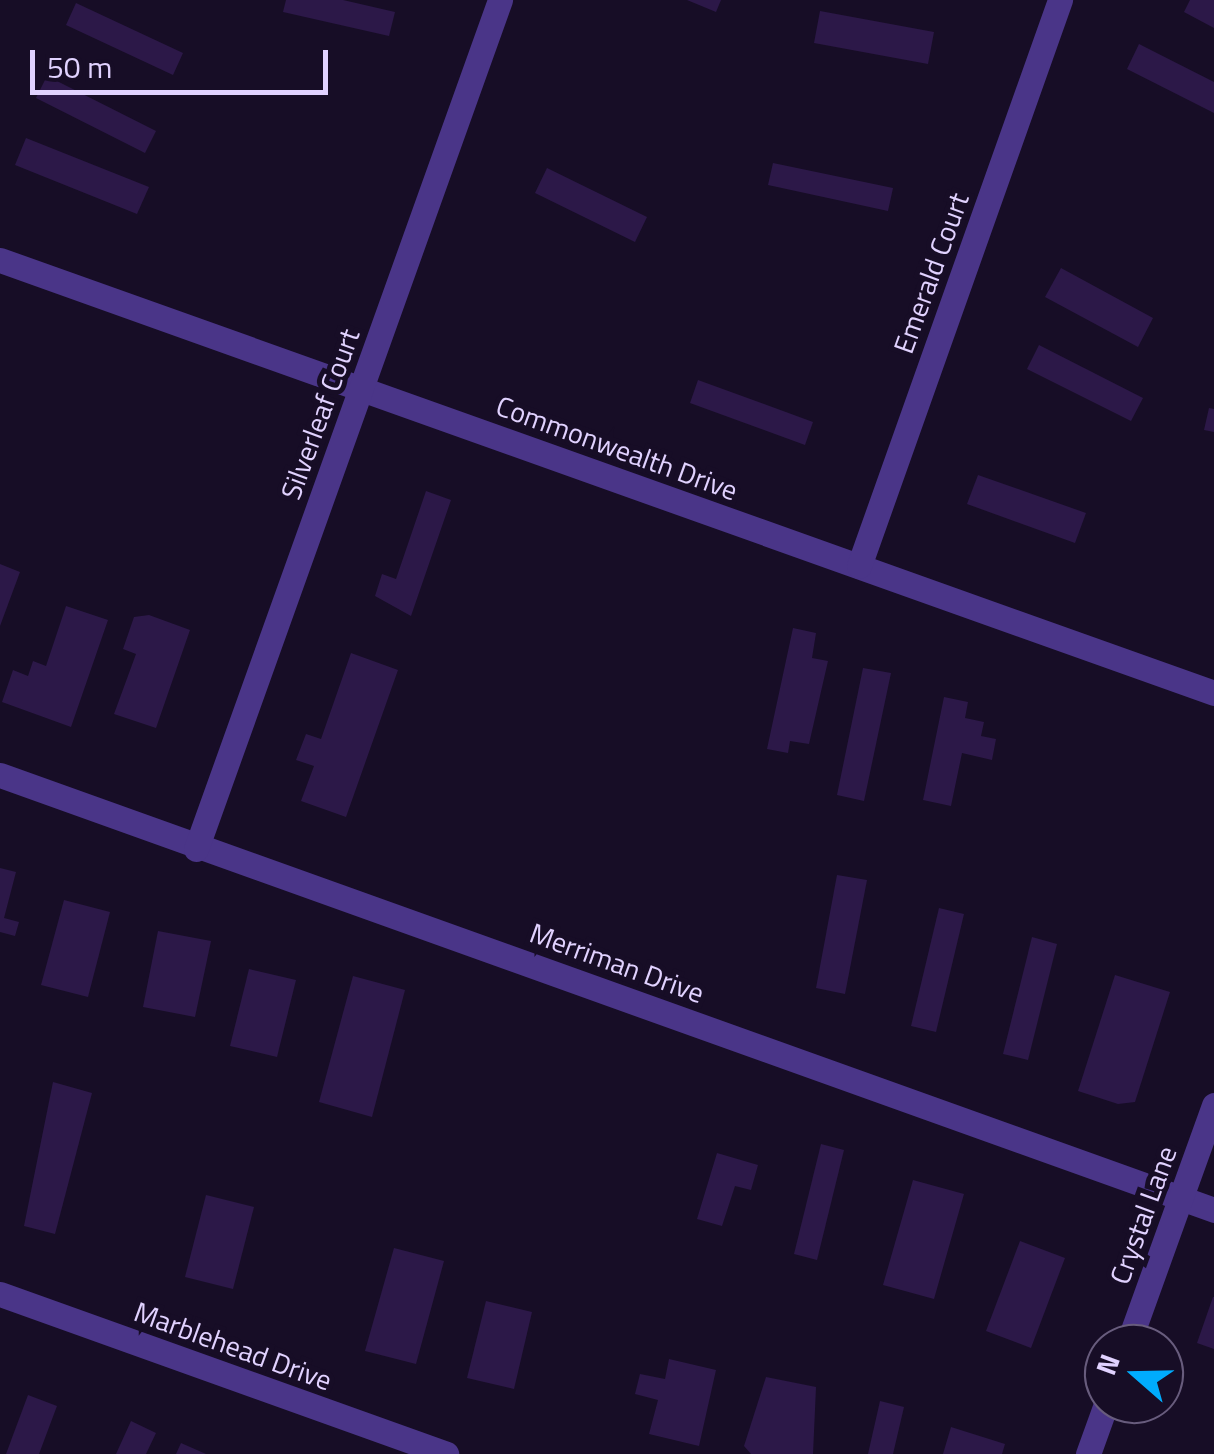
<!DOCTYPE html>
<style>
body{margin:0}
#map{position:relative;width:1214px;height:1454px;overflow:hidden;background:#170d26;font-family:"Titillium Web",sans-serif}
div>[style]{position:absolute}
.building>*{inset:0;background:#2c1848}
.minor>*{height:25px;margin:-12.5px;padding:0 12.5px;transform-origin:12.5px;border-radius:12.5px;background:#4a3588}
span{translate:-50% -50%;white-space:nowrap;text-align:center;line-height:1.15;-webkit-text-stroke:10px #170d26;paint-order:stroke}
.street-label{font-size:28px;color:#e1d2ff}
.north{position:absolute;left:1084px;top:1324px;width:100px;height:100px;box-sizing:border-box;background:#170d26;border:2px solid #685c7d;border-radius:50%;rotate:290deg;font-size:28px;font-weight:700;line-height:40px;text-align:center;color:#e1d2ff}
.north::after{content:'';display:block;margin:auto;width:35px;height:45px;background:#00acfd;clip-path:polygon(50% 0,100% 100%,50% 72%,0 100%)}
.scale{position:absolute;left:30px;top:50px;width:298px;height:45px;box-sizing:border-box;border:5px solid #e1d2ff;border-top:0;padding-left:12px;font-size:30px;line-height:35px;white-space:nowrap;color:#e1d2ff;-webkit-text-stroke:8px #170d26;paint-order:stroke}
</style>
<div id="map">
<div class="building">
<i style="clip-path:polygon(286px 0,343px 0,395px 12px,389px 36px,283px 12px)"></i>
<i style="clip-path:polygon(687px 0,721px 0,716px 12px)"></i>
<i style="clip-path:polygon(1190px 0,1214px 0,1214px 28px,1184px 12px)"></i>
<i style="clip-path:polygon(76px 3px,183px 53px,173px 75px,66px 25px)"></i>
<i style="clip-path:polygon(820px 11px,934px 32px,928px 64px,814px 43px)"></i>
<i style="clip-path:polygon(1139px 44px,1214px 82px,1214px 113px,1127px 69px)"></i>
<i style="clip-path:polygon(47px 76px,156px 131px,145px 153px,36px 98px)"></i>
<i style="clip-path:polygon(26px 138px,149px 187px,137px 214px,15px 165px)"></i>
<i style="clip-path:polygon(773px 163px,893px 188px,888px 211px,768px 185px)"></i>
<i style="clip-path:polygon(547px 168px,647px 217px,635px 242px,535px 193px)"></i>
<i style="clip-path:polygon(1061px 268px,1153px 318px,1138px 347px,1045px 297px)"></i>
<i style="clip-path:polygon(1039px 345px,1143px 398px,1131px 421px,1027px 369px)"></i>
<i style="clip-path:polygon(698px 380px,813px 422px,805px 445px,690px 403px)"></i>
<i style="clip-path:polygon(1209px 408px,1214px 409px,1214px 432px,1204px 430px)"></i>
<i style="clip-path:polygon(978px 475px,1086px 513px,1075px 543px,967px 504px)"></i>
<i style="clip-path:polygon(426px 491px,451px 500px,411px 616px,375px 596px,382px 574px,396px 579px)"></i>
<i style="clip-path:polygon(0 564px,20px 572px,0 626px)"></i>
<i style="clip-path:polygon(66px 606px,108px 620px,71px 727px,2px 702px,13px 670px,28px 676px,33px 661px,46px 666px)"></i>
<i style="clip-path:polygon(149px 615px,190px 630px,156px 728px,114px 714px,136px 654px,123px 649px,134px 617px)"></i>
<i style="clip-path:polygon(793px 628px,816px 633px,812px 658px,828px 661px,809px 744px,790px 741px,788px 753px,767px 749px)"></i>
<i style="clip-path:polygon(351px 653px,398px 670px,346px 817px,301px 801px,314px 766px,296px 760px,306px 734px,321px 739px)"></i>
<i style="clip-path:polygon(863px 668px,891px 673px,864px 801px,837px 795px)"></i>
<i style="clip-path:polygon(944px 697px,968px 702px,965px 718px,984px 722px,981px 736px,996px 739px,992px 760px,962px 753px,951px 806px,923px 800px)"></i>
<i style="clip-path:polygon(0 868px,16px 872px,4px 918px,19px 922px,15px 936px,0 932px)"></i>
<i style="clip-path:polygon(837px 875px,867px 880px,845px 994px,816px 988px)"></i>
<i style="clip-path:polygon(64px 900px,110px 912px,88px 997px,41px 985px)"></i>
<i style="clip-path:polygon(939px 908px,964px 914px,936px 1032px,911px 1026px)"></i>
<i style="clip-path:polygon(158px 931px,211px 941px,195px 1017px,143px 1007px)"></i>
<i style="clip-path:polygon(1032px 937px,1057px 944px,1028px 1060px,1003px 1054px)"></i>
<i style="clip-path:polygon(249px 969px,296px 980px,277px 1057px,230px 1046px)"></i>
<i style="clip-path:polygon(1115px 975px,1170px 992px,1135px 1102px,1118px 1104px,1078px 1091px)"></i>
<i style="clip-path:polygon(353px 976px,405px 990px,372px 1117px,319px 1102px)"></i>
<i style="clip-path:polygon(53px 1082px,92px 1093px,55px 1234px,24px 1226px)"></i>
<i style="clip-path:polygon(821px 1144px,844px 1150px,817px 1260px,794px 1254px)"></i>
<i style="clip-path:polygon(717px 1153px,758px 1165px,751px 1190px,735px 1186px,722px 1226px,697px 1219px)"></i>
<i style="clip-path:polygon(913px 1180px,964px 1194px,934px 1299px,883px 1285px)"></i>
<i style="clip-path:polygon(206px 1195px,254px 1207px,233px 1289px,185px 1277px)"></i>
<i style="clip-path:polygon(1020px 1241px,1065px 1258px,1031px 1348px,986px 1331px)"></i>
<i style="clip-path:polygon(394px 1248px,444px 1261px,416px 1364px,365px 1351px)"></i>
<i style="clip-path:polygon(1213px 1297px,1214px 1297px,1214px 1349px,1197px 1343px)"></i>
<i style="clip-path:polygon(486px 1301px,532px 1312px,514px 1389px,467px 1378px)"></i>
<i style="clip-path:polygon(669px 1359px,716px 1370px,699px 1446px,649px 1434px,658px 1400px,635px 1394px,640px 1374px,665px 1379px)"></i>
<i style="clip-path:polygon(766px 1377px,816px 1387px,813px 1454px,751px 1454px,744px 1446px)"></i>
<i style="clip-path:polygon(28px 1395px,57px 1406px,39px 1454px,6px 1454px)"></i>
<i style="clip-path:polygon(880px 1401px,904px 1407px,893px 1454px,868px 1454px)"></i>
<i style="clip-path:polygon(131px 1421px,156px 1433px,146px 1454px,116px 1454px)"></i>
<i style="clip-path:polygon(951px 1427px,1005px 1444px,1002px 1454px,943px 1454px)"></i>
<i style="clip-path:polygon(181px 1443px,206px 1454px,176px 1454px)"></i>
</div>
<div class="minor">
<i style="left:0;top:260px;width:1289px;rotate:19.63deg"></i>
<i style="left:859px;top:566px;width:601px;rotate:-70.45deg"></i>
<i style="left:0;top:775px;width:1290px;rotate:19.71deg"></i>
<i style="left:196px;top:849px;width:902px;rotate:-70.3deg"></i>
<i style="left:0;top:1294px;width:474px;rotate:19.7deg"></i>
<i style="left:1128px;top:1344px;width:254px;rotate:-70.2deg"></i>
<i style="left:1088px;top:1454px;width:53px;rotate:-70.2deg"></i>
</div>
<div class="street-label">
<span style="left:931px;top:273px;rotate:-70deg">Emerald Court</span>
<span style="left:320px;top:414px;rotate:-70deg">Silverleaf Court</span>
<span style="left:617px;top:448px;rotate:20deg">Commonwealth Drive</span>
<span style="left:617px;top:963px;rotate:20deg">Merriman Drive</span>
<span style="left:1143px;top:1215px;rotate:-70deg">Crystal Lane</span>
<span style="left:233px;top:1346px;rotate:20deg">Marblehead Drive</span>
</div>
<div class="north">N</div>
<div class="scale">50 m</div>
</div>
